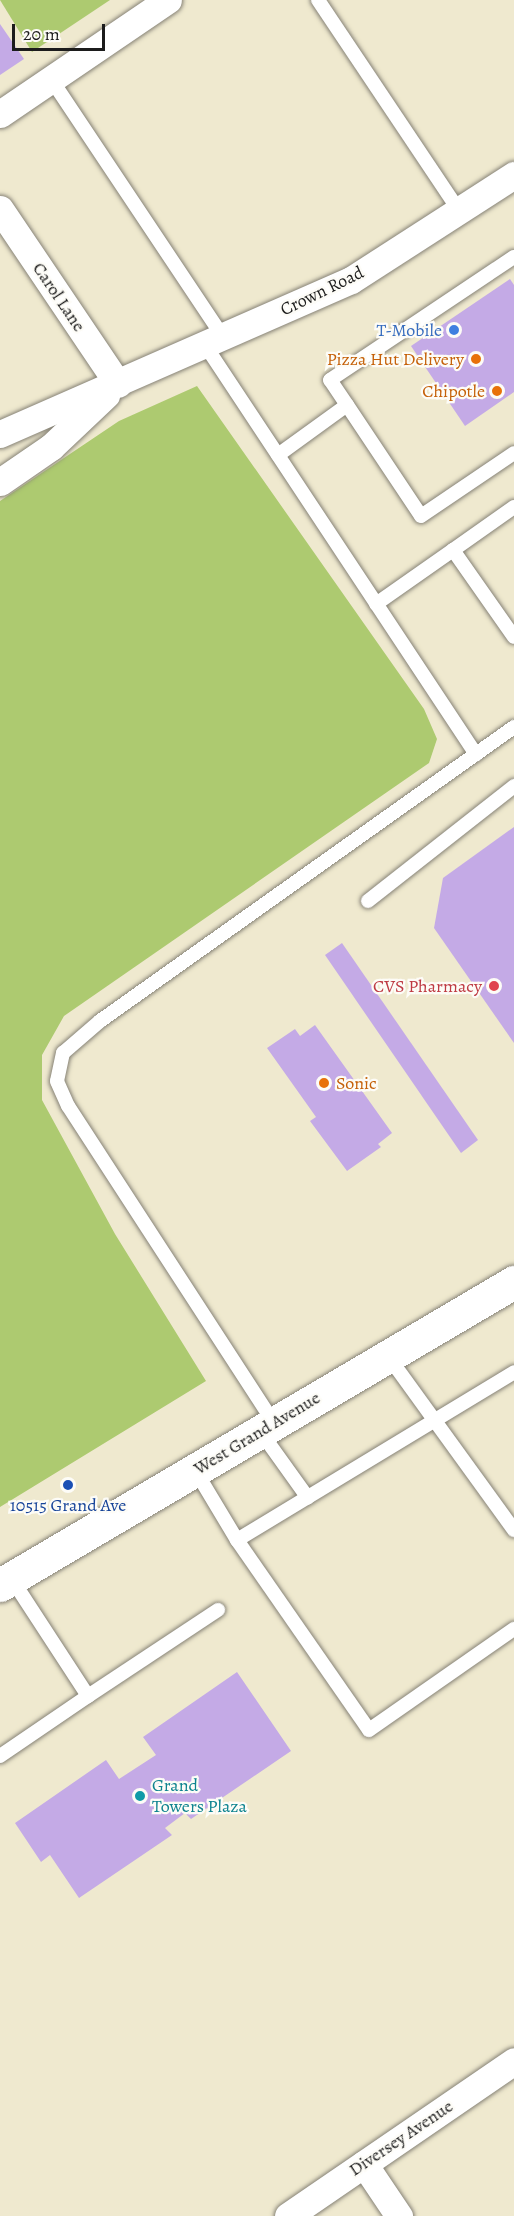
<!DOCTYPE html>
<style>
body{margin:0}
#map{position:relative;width:514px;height:2216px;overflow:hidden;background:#efe9cf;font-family:Alegreya,serif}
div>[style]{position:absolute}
.green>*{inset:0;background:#adca70}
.building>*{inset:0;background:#c4aae6}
.roads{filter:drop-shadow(0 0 2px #868276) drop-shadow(0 0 2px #868276)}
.service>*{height:14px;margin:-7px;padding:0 7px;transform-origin:7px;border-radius:7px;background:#fff}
.minor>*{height:27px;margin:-13.5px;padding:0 13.5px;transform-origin:13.5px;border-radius:13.5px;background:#fff}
.secondary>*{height:33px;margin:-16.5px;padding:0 16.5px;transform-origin:16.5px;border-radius:16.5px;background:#fff}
.dots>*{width:16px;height:16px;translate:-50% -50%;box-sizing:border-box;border:3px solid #fdfcf7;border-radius:50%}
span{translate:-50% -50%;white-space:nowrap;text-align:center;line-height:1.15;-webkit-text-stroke:4.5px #fdfcf7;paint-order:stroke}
.street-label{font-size:18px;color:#1c1c1c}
.shop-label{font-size:18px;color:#366cbe}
.right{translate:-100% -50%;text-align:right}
.food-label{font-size:18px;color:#c56008}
.left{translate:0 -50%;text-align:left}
.health-label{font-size:18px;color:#be3a42}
.transit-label{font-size:18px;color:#164399}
.culture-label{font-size:18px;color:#0d838f}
.scale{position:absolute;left:12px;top:24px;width:93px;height:27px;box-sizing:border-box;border:3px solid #1c1c1c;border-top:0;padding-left:8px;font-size:18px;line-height:21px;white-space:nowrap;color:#1c1c1c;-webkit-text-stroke:4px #fdfcf7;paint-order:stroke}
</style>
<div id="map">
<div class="green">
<i style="clip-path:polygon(0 0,110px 0,32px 52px)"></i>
<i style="clip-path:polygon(197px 386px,424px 709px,437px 739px,429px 763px,64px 1016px,42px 1055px,42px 1100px,115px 1234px,206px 1381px,0 1507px,0 501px,119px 421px)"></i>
</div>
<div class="building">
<i style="clip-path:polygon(0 24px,24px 59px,0 75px)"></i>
<i style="clip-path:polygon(510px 279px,514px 285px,514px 392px,465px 426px,411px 346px)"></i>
<i style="clip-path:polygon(514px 827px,514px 1043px,434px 928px,443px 878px)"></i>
<i style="clip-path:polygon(342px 943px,478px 1140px,461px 1153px,325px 955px)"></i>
<i style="clip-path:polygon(315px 1025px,392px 1133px,378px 1144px,381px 1147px,347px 1171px,310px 1121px,316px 1117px,267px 1048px,295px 1029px,300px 1036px)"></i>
<i style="clip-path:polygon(237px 1672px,291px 1751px,191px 1819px,185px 1813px,165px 1828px,172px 1835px,79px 1898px,50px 1855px,41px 1862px,15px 1823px,106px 1760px,119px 1779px,156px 1755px,143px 1737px)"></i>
</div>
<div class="roads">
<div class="service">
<i style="left:318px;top:0;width:254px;rotate:56.2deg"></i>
<i style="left:51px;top:79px;width:310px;rotate:56.3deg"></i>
<i style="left:205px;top:345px;width:491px;rotate:56.5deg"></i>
<i style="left:347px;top:405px;width:30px;rotate:-124deg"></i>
<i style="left:330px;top:380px;width:221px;rotate:-33.8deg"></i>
<i style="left:278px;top:455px;width:85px;rotate:-35.9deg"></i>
<i style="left:347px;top:405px;width:133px;rotate:56.3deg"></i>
<i style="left:421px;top:516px;width:112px;rotate:-34.1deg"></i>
<i style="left:514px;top:507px;width:75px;rotate:144.8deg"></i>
<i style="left:453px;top:550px;width:106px;rotate:55deg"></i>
<i style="left:376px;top:604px;width:94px;rotate:-35deg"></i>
<i style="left:368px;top:901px;width:186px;rotate:-38.2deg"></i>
<i style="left:388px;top:1356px;width:215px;rotate:54.1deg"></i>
<i style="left:274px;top:1423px;width:378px;rotate:-123deg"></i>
<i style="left:68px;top:1106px;width:27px;rotate:-114deg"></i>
<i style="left:57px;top:1081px;width:29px;rotate:-78deg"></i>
<i style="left:63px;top:1053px;width:49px;rotate:-40.9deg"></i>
<i style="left:100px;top:1021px;width:508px;rotate:-35.38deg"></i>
<i style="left:260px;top:1431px;width:82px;rotate:54.4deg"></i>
<i style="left:195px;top:1470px;width:82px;rotate:59deg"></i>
<i style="left:237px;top:1540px;width:324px;rotate:-31.2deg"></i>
<i style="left:237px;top:1540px;width:231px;rotate:55.2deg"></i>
<i style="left:369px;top:1730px;width:177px;rotate:-34.9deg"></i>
<i style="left:88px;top:1696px;width:156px;rotate:-33.5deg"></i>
<i style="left:0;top:1756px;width:107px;rotate:-34.3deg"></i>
<i style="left:88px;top:1696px;width:141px;rotate:-123.1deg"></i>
</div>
<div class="minor">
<i style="left:0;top:114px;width:203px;rotate:-34.2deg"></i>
<i style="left:0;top:209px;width:211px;rotate:56deg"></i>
<i style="left:0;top:434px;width:383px;rotate:-23.7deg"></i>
<i style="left:351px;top:280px;width:194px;rotate:-32.8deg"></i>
<i style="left:0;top:482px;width:62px;rotate:-34.5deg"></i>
<i style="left:51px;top:447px;width:76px;rotate:-43.4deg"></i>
<i style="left:364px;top:2164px;width:63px;rotate:56.1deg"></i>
<i style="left:288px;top:2216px;width:274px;rotate:-34.4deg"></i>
</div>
<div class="secondary">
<i style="left:0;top:1585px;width:597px;rotate:-30.52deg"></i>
</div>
</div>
<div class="dots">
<i style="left:454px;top:330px;background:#3f7fe0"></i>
<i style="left:476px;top:359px;background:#e8710a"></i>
<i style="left:497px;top:391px;background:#e8710a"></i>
<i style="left:494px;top:986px;background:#e0444e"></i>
<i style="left:324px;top:1083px;background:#e8710a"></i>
<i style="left:68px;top:1485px;background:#1a4fb4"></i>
<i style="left:140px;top:1796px;background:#0f9aa8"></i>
</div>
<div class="street-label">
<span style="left:322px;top:291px;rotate:-26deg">Crown Road</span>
<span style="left:59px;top:297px;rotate:56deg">Carol Lane</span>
<span style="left:257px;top:1433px;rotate:-31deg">West Grand Avenue</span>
<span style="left:401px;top:2138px;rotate:-34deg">Diversey Avenue</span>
</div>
<div class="shop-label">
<span class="right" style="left:442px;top:330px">T-Mobile</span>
</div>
<div class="food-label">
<span class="right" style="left:464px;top:359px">Pizza Hut Delivery</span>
<span class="right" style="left:485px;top:391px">Chipotle</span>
<span class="left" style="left:336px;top:1083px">Sonic</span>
</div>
<div class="health-label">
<span class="right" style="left:482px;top:986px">CVS Pharmacy</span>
</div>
<div class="transit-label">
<span style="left:68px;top:1505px">10515 Grand Ave</span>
</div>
<div class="culture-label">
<span class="left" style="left:152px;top:1796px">Grand<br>Towers Plaza</span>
</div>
<div class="scale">20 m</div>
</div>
